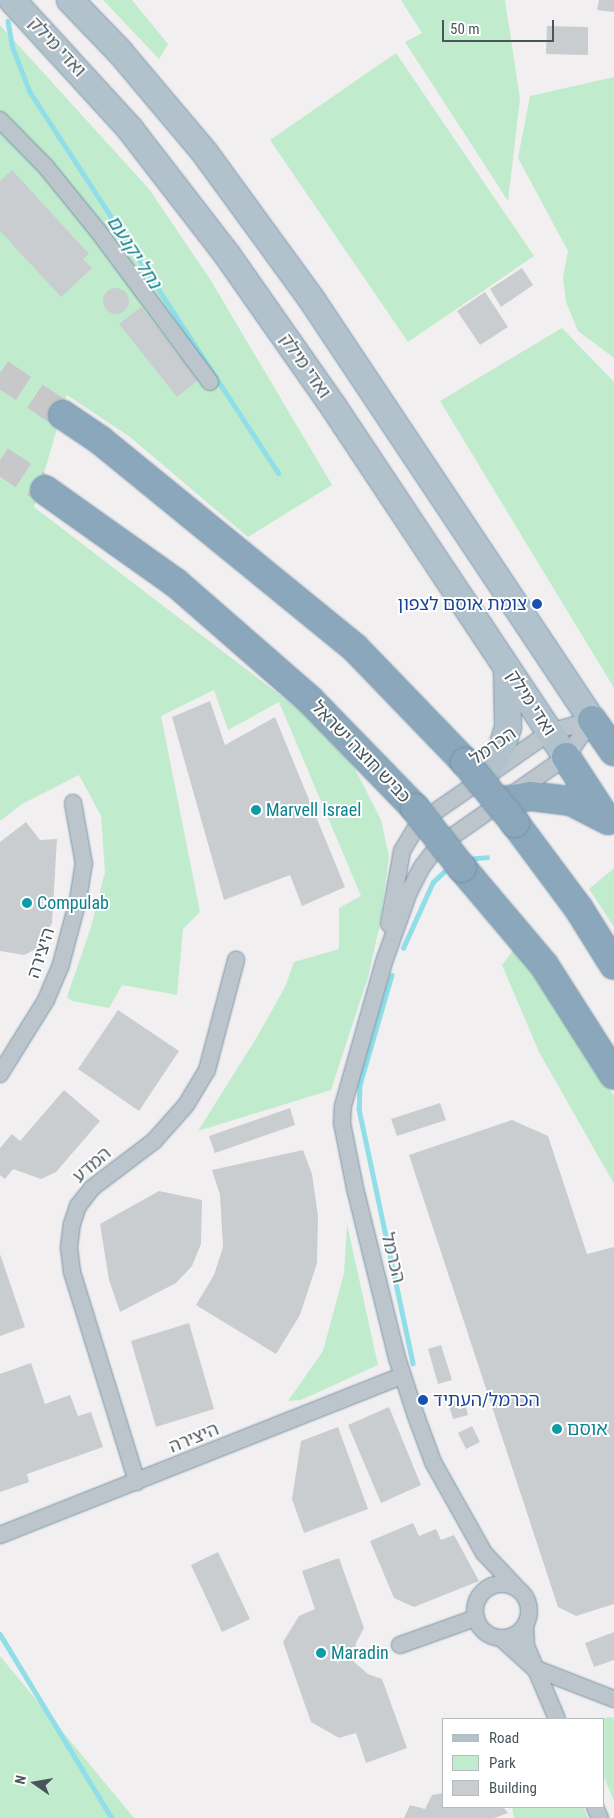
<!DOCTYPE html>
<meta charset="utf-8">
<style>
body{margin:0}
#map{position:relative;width:614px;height:1818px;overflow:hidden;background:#f2eff0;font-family:"Roboto Condensed","Noto Sans Hebrew",sans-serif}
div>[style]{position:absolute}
.green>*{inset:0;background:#c0eccd}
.stream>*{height:4.5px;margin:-2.25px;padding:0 2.25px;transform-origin:2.25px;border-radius:2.25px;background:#90dee7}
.building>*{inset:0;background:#c9cdd0}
.round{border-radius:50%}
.highway-tunnel>*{height:28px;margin-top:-14px;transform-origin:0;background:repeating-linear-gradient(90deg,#c8c8cb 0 28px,transparent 0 42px)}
.roads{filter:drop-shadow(0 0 1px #7592a7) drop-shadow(0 0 1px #7592a7)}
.street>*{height:16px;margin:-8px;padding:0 8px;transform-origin:8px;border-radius:8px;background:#bcc5cb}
.street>.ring{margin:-8px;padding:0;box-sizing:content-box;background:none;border:16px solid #bcc5cb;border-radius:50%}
.primary>*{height:26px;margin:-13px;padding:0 13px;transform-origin:13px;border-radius:13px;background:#b1c2cc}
.highway>*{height:28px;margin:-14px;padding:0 14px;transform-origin:14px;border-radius:14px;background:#8aa7bb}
.bridges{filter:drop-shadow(0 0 1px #7592a7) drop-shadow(0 0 1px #7592a7)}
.highway-bridge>*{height:28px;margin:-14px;padding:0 14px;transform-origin:14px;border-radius:14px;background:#8aa7bb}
.dots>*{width:14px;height:14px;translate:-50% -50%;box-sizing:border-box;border:2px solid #fff;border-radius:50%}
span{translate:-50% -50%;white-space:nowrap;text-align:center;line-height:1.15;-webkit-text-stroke:4px #fff;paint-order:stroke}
.street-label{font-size:18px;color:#48555b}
.transit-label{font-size:18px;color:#164399}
.right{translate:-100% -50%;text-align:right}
.left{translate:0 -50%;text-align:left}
.culture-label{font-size:18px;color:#0d838f}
.water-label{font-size:19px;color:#14808c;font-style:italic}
.legend{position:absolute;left:442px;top:1718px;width:162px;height:90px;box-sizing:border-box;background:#fff;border:1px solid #b6bbbd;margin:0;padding:6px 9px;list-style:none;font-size:15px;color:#48555b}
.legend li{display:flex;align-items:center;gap:10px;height:25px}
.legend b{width:25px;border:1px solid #b6bbbd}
.north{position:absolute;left:10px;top:1758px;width:50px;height:50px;-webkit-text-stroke:4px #fff;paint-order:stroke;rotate:283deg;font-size:14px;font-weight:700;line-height:20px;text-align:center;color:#48555b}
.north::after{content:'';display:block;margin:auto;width:18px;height:22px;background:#48555b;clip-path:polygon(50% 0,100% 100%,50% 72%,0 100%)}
.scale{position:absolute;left:442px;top:20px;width:112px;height:22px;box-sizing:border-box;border:2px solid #48555b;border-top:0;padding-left:6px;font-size:15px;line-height:18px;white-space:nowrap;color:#48555b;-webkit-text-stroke:4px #fff;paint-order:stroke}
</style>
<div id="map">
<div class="green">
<i style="clip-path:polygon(103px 0,132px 0,168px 44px,159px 59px)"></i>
<i style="clip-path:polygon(401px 0,505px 0,520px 99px,508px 201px,405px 42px,422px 33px)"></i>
<i style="clip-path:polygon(0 25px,149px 189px,210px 279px,332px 485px,248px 537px,130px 437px,67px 395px,34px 507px,297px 708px,354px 767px,381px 820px,389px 856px,380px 924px,368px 977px,331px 1090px,198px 1131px,257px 1037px,285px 987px,294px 962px,339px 949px,339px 908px,361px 896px,279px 702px,228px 730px,214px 690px,161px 716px,200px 912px,183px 929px,177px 995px,122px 985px,109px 1008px,72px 1001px,67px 997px,91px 927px,105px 872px,101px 816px,79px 775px,22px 804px,0 821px)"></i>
<i style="clip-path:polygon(396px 53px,534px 256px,408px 342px,270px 140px)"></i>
<i style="clip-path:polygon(614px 77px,614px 358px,578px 331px,566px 302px,563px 277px,568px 251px,518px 158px,530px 96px)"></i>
<i style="clip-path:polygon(562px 328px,614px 382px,614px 688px,440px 401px)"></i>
<i style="clip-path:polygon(614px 868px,614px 927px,589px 889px)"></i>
<i style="clip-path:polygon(516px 946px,582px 1043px,614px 1096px,614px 1184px,539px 1052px,502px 965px)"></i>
<i style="clip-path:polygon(347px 1224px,378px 1365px,301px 1400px,288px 1401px,323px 1351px,344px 1273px)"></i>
<i style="clip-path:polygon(0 1656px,134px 1818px,0 1818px)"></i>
<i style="clip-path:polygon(610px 1717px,614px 1718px,614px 1801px,603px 1775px,601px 1719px)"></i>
<i style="clip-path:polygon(512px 1807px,583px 1807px,588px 1818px,514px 1818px)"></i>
</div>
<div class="stream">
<i style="left:8px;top:21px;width:27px;rotate:80deg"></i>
<i style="left:13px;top:48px;width:47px;rotate:68.9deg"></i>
<i style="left:30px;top:92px;width:455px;rotate:56.9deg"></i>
<i style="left:466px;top:859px;width:21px;rotate:-5deg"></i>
<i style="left:403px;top:948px;width:72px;rotate:-65.6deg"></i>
<i style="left:433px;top:882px;width:23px;rotate:-43deg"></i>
<i style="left:392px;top:975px;width:115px;rotate:106.2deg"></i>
<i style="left:360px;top:1085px;width:24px;rotate:92deg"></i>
<i style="left:359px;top:1109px;width:260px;rotate:78deg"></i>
<i style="left:0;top:1634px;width:215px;rotate:58.7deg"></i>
</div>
<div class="building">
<i style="clip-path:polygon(599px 0,614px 0,614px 12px,597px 10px)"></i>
<i style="clip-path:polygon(547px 26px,588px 27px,588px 55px,546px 54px)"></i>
<i style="clip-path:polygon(12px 170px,89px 254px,83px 259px,92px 268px,61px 297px,0 231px,0 181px)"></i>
<i style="clip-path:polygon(522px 268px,533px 285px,501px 307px,490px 289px)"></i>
<i class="round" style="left:103px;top:288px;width:26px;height:26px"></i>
<i style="clip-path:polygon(485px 292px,508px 327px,480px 345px,457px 311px)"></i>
<i style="clip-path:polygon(141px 307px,198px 380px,177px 397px,119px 324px)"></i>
<i style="clip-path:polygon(210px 701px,225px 745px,275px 717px,345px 887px,302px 906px,290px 875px,224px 900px,172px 717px)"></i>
<i style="clip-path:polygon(26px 822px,40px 840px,57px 839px,52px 923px,38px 948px,24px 955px,0 951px,0 842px)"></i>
<i style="clip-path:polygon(118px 1010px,179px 1051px,139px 1111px,78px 1069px)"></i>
<i style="clip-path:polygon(64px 1090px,100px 1121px,56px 1172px,41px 1179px,13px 1169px,5px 1179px,0 1175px,0 1148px,12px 1134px,20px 1141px)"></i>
<i style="clip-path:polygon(440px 1103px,446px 1120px,397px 1136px,391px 1119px)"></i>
<i style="clip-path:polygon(290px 1108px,295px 1125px,215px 1153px,209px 1136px)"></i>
<i style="clip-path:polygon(512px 1120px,548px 1136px,587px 1254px,614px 1247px,614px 1604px,576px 1616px,558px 1607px,409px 1155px)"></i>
<i style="clip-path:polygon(303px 1150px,312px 1174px,318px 1216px,317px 1263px,300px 1315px,276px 1354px,196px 1305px,214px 1275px,223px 1247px,220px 1195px,212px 1170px)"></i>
<i style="clip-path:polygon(159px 1191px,202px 1200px,201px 1244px,192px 1266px,176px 1283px,120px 1312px,109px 1280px,100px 1224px)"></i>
<i style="clip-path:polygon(0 1254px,25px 1327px,0 1336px)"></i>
<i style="clip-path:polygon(189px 1323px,214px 1409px,156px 1427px,131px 1341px)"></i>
<i style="clip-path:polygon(441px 1345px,452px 1380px,438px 1384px,428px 1349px)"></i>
<i style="clip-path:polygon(31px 1363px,45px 1404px,70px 1395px,78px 1416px,91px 1412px,103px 1447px,27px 1474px,29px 1482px,0 1492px,0 1374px)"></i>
<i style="clip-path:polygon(464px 1398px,468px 1415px,453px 1419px,448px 1402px)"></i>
<i style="clip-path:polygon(389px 1407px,421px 1485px,381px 1503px,348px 1425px)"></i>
<i style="clip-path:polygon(472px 1426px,480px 1442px,466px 1449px,458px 1433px)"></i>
<i style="clip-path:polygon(338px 1427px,368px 1509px,304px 1533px,292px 1499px,301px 1441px)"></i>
<i style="clip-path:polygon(413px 1523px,419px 1536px,436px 1529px,441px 1540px,454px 1535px,479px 1581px,414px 1607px,394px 1598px,370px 1541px)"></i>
<i style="clip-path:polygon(218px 1552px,250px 1619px,222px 1632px,191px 1565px)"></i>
<i style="clip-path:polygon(339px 1558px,364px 1628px,356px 1643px,354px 1662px,368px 1674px,382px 1679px,407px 1748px,366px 1763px,356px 1733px,339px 1738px,311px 1722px,283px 1642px,299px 1616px,315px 1609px,302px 1571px)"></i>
<i style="clip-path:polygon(614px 1632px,614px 1660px,594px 1667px,585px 1643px)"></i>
<i style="clip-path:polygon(443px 1793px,443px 1807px,503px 1807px,508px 1813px,494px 1818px,404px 1818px,410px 1805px,425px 1809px,432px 1795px)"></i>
</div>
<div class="highway-tunnel">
<i style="left:0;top:373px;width:76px;rotate:33.7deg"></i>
<i style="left:0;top:460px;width:54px;rotate:33.7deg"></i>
</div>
<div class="roads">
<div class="street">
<i style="left:0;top:120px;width:66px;rotate:45.6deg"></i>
<i style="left:46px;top:167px;width:82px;rotate:50.9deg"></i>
<i style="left:98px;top:231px;width:188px;rotate:53.4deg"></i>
<i style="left:389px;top:924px;width:74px;rotate:-79.9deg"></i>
<i style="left:402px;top:851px;width:33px;rotate:-59deg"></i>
<i style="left:419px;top:823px;width:160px;rotate:-34.8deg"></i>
<i style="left:550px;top:732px;width:44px;rotate:-15.9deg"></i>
<i style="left:0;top:1074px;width:87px;rotate:-58.1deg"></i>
<i style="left:46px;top:1000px;width:39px;rotate:-67deg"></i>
<i style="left:61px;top:964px;width:66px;rotate:-75.1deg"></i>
<i style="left:78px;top:900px;width:36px;rotate:-81deg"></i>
<i style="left:84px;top:864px;width:62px;rotate:-100.2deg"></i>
<i style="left:137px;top:1482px;width:220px;rotate:-107.2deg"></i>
<i style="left:72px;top:1272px;width:25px;rotate:-97deg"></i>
<i style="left:69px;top:1247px;width:23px;rotate:-83deg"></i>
<i style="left:72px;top:1224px;width:19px;rotate:-72deg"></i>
<i style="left:78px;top:1206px;width:23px;rotate:-52deg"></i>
<i style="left:92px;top:1188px;width:78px;rotate:-37.2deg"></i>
<i style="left:154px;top:1141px;width:48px;rotate:-48.4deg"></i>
<i style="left:186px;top:1105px;width:41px;rotate:-59deg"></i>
<i style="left:207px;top:1070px;width:114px;rotate:-75.2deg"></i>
<i style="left:0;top:1535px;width:432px;rotate:-21.6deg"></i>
<i class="ring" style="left:475px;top:1584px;width:38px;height:38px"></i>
<i style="left:516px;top:1587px;width:47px;rotate:-133.3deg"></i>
<i style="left:484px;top:1553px;width:104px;rotate:-119.3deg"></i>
<i style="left:433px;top:1462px;width:49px;rotate:-110.3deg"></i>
<i style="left:416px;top:1416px;width:61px;rotate:-108.1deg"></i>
<i style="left:397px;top:1358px;width:175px;rotate:-103.9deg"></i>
<i style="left:355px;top:1188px;width:66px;rotate:-101.3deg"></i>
<i style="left:342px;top:1123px;width:17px;rotate:-87deg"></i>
<i style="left:343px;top:1106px;width:153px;rotate:-74.1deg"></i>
<i style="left:385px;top:959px;width:71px;rotate:-70.3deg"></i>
<i style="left:409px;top:892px;width:28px;rotate:-63deg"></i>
<i style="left:422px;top:867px;width:25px;rotate:-53deg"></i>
<i style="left:437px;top:847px;width:157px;rotate:-34.9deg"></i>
<i style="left:566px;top:757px;width:45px;rotate:-54.9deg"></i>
<i style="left:525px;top:1625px;width:21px;rotate:87deg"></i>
<i style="left:526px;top:1646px;width:79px;rotate:67deg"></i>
<i style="left:501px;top:1638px;width:45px;rotate:42.3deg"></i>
<i style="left:534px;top:1668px;width:86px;rotate:21.2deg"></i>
<i style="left:400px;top:1645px;width:81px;rotate:-19.6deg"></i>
<i style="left:595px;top:1807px;width:12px;rotate:66deg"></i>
</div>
<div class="primary">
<i style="left:12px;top:0;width:175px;rotate:47.5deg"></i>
<i style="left:130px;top:129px;width:160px;rotate:52.3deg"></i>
<i style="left:228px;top:256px;width:183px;rotate:55deg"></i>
<i style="left:333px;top:406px;width:421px;rotate:56.4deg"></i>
<i style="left:70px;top:0;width:72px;rotate:46.1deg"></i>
<i style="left:120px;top:52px;width:132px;rotate:49.9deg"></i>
<i style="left:205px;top:153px;width:182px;rotate:53.9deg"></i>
<i style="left:312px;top:300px;width:505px;rotate:56.31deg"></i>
<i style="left:483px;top:778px;width:36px;rotate:-58deg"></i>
<i style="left:502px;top:747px;width:21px;rotate:-73deg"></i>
<i style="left:508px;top:727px;width:57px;rotate:-91deg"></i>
</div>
<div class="highway">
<i style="left:63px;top:415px;width:45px;rotate:34deg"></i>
<i style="left:100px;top:440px;width:329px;rotate:39.2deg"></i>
<i style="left:355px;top:648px;width:158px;rotate:46deg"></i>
<i style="left:45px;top:490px;width:161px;rotate:35.4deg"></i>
<i style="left:176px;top:583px;width:178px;rotate:41.1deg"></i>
<i style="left:310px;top:700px;width:151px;rotate:45.8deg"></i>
<i style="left:592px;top:720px;width:38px;rotate:55deg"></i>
<i style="left:566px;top:757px;width:72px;rotate:57deg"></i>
<i style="left:503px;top:801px;width:27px;rotate:-10deg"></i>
<i style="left:530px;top:796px;width:41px;rotate:7deg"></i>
<i style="left:571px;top:801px;width:42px;rotate:27.2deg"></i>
<i style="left:515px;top:823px;width:107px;rotate:53.3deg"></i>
<i style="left:579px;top:909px;width:66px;rotate:58deg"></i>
<i style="left:462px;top:868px;width:127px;rotate:49.8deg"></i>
<i style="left:544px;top:965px;width:130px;rotate:57.5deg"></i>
</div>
</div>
<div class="bridges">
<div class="highway-bridge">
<i style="left:465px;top:762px;width:79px;rotate:50.7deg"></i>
<i style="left:415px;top:808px;width:76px;rotate:51.9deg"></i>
</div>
</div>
<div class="dots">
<i style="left:537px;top:604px;background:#1a4fb4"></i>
<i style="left:256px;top:810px;background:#0f9aa8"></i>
<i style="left:27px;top:903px;background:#0f9aa8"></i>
<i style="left:423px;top:1400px;background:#1a4fb4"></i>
<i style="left:557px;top:1429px;background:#0f9aa8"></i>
<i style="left:321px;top:1653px;background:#0f9aa8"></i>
</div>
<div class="street-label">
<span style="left:57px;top:47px;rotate:47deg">ואדי מילק</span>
<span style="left:305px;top:366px;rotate:55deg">ואדי מילק</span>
<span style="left:531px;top:703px;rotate:57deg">ואדי מילק</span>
<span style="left:493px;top:746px;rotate:-35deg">הכרמל</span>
<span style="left:361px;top:752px;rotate:46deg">כביש חוצה ישראל</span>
<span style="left:41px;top:953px;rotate:-72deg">היצירה</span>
<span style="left:92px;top:1165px;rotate:-41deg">המדע</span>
<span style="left:393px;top:1258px;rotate:76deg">הכרמל</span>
<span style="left:194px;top:1438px;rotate:-22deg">היצירה</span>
</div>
<div class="transit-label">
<span class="right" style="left:527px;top:604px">צומת אוסם לצפון</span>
<span class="left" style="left:433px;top:1400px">הכרמל/העתיד</span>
</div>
<div class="culture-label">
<span class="left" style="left:266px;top:810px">Marvell Israel</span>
<span class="left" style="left:37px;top:903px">Compulab</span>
<span class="left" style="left:567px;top:1429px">אוסם</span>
<span class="left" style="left:331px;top:1653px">Maradin</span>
</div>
<div class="water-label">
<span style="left:134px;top:252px;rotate:57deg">נחל יקנעם</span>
</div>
<ul class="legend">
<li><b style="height:6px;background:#b1c2cc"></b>Road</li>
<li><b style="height:14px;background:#c0eccd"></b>Park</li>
<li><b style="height:14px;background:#c9cdd0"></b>Building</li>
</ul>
<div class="north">N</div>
<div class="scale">50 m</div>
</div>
